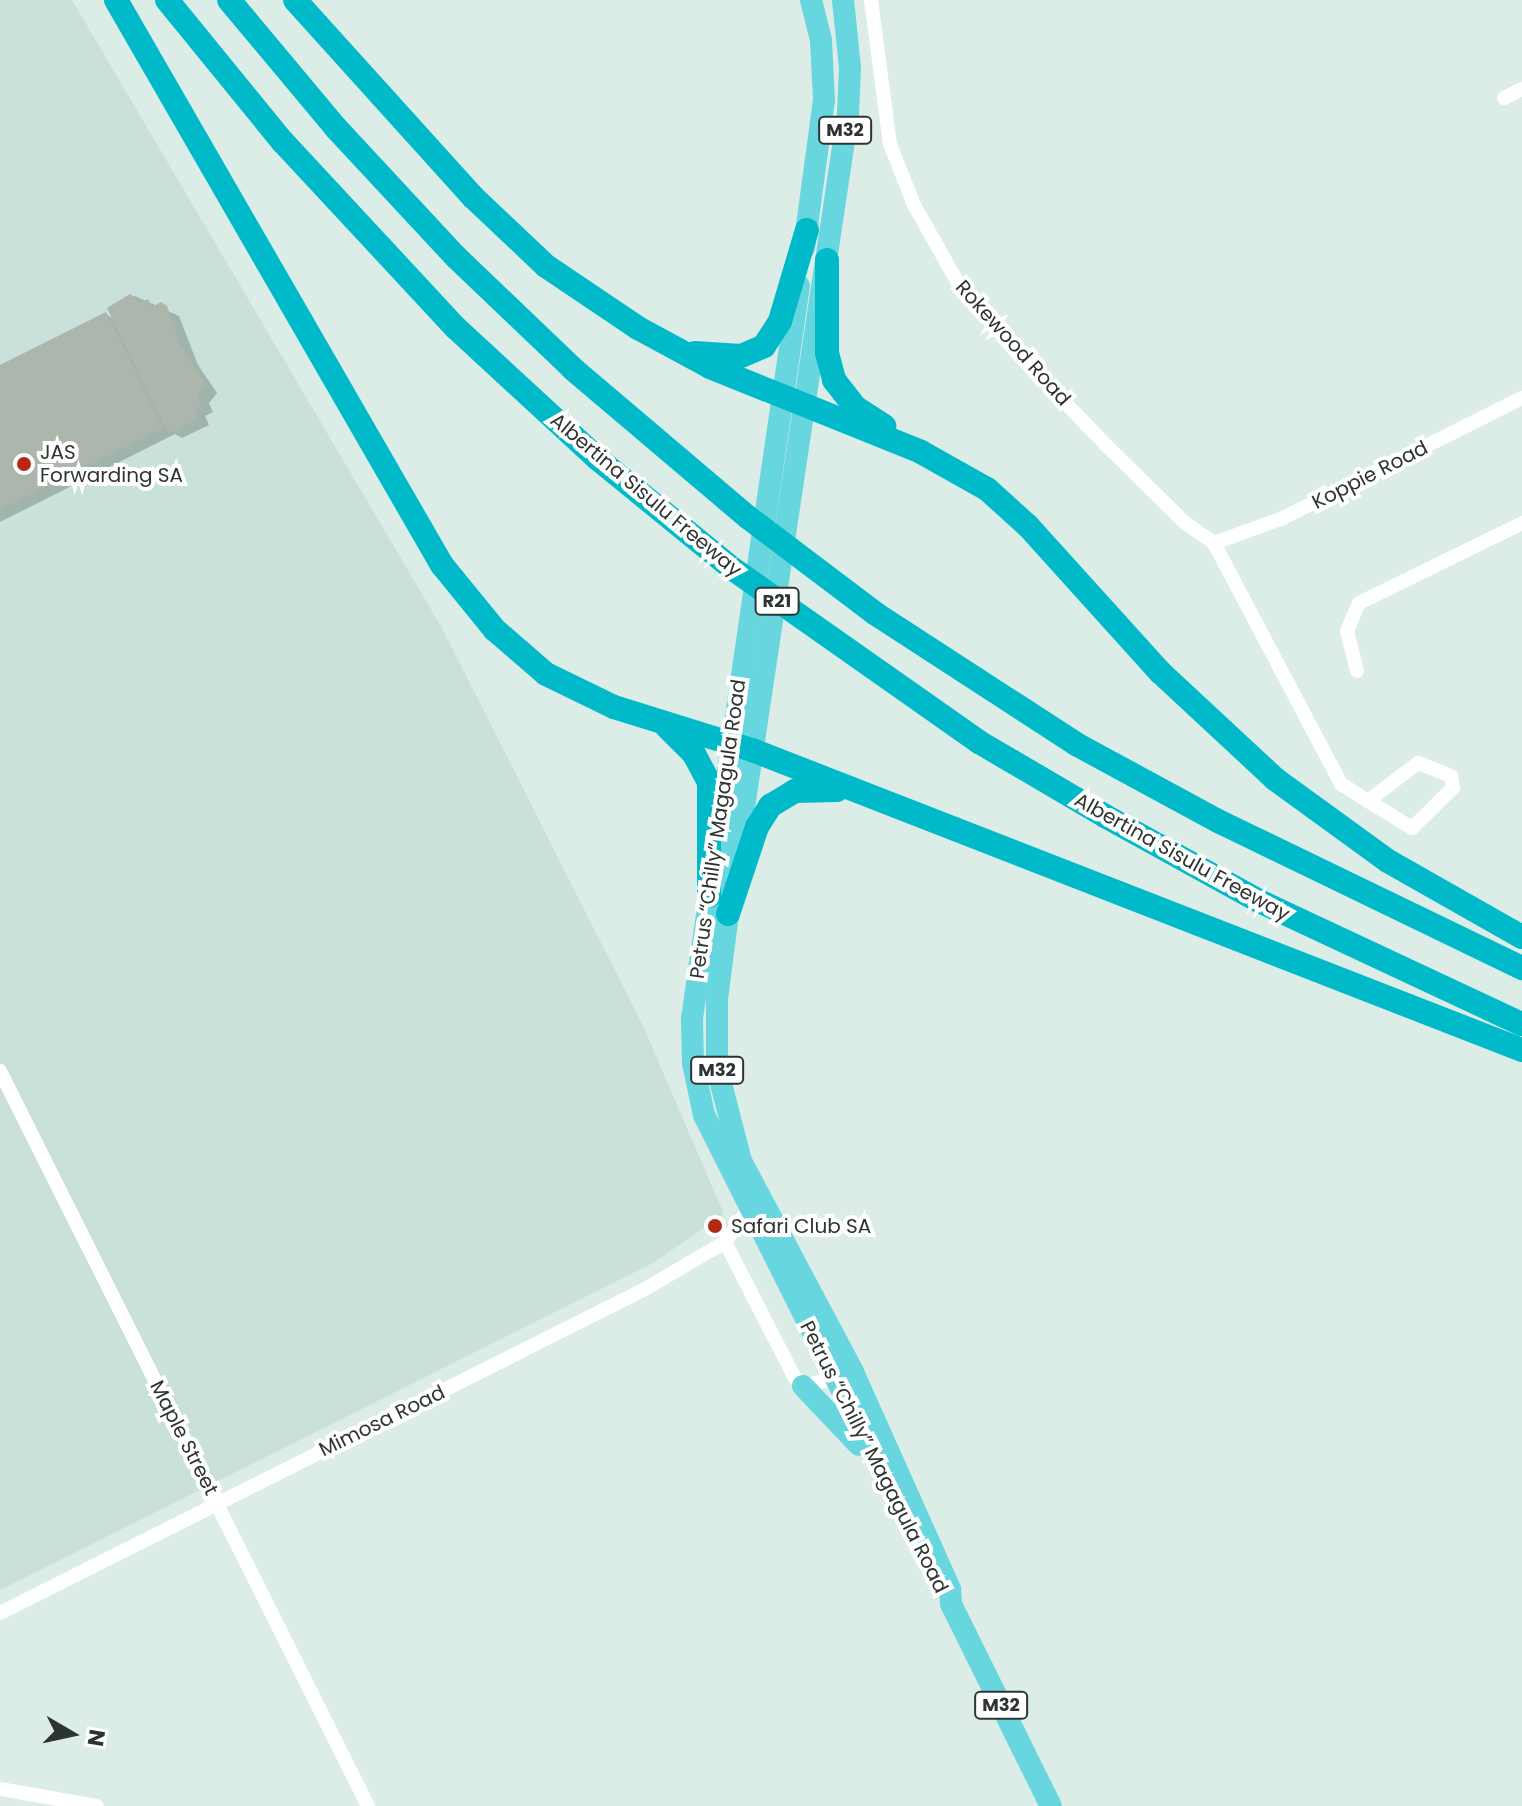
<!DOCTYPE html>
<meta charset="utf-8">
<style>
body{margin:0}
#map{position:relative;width:1522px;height:1806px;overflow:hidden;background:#dcece7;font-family:Poppins,sans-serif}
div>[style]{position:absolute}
.built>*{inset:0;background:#c9e1da}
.shadow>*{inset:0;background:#0003}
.building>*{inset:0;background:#acb6ac}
.minor>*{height:14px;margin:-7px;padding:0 7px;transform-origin:7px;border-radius:7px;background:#fff}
.primary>*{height:22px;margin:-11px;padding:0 11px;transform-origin:11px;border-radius:11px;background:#67d6df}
.motorway>*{height:24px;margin:-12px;padding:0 12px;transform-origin:12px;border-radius:12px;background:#01bac9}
.dots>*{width:22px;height:22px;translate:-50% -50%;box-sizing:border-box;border:4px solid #fff;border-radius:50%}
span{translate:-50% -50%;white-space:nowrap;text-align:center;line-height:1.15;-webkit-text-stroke:8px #fff;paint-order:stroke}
.shield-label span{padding:2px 6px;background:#fff;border:2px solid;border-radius:6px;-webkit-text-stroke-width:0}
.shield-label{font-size:18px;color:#2e3432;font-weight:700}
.street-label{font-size:20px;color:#2e3432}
.poi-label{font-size:20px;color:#2e3432}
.left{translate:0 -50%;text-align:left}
.north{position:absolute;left:32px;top:1694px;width:80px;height:80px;-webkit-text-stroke:6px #fff;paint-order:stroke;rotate:99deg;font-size:22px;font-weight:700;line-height:32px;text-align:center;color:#2e3432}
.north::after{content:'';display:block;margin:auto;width:28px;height:36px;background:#2e3432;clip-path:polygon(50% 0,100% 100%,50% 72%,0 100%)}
</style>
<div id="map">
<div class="built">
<i style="clip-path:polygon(0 0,72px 0,442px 628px,643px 1026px,724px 1214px,653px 1263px,0 1590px)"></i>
</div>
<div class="shadow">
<i style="clip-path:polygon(135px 296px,179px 316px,198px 365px,217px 393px,209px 403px,213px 412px,205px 416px,209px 425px,182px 438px,175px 434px,0 522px,0 367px,106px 314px,114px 319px,109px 308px)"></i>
</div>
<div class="building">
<i style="clip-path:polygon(130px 294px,140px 303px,148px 299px,152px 307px,161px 302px,167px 306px,178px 340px,206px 385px,198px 395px,202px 405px,194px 409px,198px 418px,176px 431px,168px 433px,107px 308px)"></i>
<i style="clip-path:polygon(106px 312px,163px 428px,0 510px,0 365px)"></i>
</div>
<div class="minor">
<i style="left:871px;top:0;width:145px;rotate:82.5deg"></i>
<i style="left:890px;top:144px;width:66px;rotate:68.5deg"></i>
<i style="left:914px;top:205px;width:87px;rotate:60.5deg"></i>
<i style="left:957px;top:281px;width:92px;rotate:50.3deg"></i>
<i style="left:1016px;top:352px;width:131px;rotate:45.9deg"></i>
<i style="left:1107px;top:446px;width:108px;rotate:44.6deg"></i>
<i style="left:1184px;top:522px;width:37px;rotate:35deg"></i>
<i style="left:1504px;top:98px;width:20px;rotate:-27deg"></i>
<i style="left:1214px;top:543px;width:272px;rotate:62.2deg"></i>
<i style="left:1341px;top:784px;width:32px;rotate:32deg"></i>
<i style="left:1368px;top:801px;width:52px;rotate:31.5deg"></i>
<i style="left:1412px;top:828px;width:57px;rotate:-44.3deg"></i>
<i style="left:1453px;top:788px;width:12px;rotate:-99deg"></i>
<i style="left:1451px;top:776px;width:35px;rotate:-158deg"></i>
<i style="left:1418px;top:763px;width:63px;rotate:142.8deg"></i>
<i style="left:1214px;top:543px;width:73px;rotate:-19.9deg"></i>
<i style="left:1283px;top:518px;width:267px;rotate:-26.7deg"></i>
<i style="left:1357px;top:671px;width:41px;rotate:-104deg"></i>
<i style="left:1347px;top:631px;width:30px;rotate:-67deg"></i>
<i style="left:1359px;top:603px;width:182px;rotate:-26.1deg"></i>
<i style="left:0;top:1071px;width:822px;rotate:63.4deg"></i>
<i style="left:725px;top:1242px;width:153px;rotate:62.8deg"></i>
<i style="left:795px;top:1378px;width:11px;rotate:45deg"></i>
<i style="left:803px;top:1386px;width:42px;rotate:-13.7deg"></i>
<i style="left:0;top:1613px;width:722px;rotate:-26.67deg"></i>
<i style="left:645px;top:1289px;width:93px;rotate:-30.4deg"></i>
<i style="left:725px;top:1242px;width:39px;rotate:-54deg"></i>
<i style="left:0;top:1789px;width:98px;rotate:9.9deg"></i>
</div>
<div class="primary">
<i style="left:843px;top:0;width:68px;rotate:84.1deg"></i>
<i style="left:850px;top:68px;width:46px;rotate:92.5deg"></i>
<i style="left:848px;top:114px;width:809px;rotate:98.53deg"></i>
<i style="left:728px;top:914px;width:86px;rotate:97.4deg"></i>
<i style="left:717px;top:999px;width:69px;rotate:90deg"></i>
<i style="left:717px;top:1068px;width:96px;rotate:75.5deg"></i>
<i style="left:741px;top:1161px;width:239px;rotate:62deg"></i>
<i style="left:853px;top:1372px;width:238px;rotate:65.9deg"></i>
<i style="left:950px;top:1589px;width:15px;rotate:86deg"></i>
<i style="left:951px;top:1604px;width:225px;rotate:63.7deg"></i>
<i style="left:804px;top:248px;width:149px;rotate:-82.3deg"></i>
<i style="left:824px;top:100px;width:60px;rotate:-92.9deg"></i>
<i style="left:821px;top:40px;width:41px;rotate:-104deg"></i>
<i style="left:717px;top:846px;width:566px;rotate:-81.67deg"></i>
<i style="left:712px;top:880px;width:140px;rotate:98.2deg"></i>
<i style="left:692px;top:1019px;width:44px;rotate:88.7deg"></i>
<i style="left:693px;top:1063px;width:53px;rotate:78.1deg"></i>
<i style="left:704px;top:1115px;width:419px;rotate:63.4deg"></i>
<i style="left:803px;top:1386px;width:81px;rotate:46.5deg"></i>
</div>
<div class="motorway">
<i style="left:116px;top:0;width:652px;rotate:60.02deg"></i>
<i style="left:442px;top:565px;width:84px;rotate:50.8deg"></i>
<i style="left:495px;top:630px;width:67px;rotate:40.8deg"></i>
<i style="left:546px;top:674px;width:76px;rotate:25.9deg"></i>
<i style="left:614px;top:707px;width:145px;rotate:17.3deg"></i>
<i style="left:752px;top:750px;width:826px;rotate:21.29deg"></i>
<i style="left:167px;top:0;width:183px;rotate:50.8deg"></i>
<i style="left:283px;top:142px;width:254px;rotate:47.1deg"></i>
<i style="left:456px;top:328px;width:193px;rotate:42.7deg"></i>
<i style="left:598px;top:459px;width:174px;rotate:39.2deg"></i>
<i style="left:733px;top:569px;width:301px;rotate:35.1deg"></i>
<i style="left:979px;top:742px;width:146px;rotate:30.4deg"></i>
<i style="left:1105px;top:816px;width:176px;rotate:28.9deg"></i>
<i style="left:1259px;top:901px;width:290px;rotate:25.1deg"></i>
<i style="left:229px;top:0;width:167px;rotate:50.1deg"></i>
<i style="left:336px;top:128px;width:176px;rotate:47.1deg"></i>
<i style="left:456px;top:257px;width:162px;rotate:43.7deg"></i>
<i style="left:573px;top:369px;width:231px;rotate:40.3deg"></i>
<i style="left:749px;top:518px;width:159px;rotate:37.1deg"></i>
<i style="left:876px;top:614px;width:239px;rotate:33deg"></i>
<i style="left:1076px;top:744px;width:162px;rotate:28.5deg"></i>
<i style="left:1218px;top:821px;width:338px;rotate:25.8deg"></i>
<i style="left:295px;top:0;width:266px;rotate:47.9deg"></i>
<i style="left:473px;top:197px;width:100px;rotate:43.4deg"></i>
<i style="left:546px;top:266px;width:111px;rotate:34deg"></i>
<i style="left:638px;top:328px;width:82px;rotate:28.4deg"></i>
<i style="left:710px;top:367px;width:227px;rotate:21.9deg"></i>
<i style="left:921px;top:452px;width:76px;rotate:29.3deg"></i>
<i style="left:987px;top:489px;width:55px;rotate:42.1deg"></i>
<i style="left:1028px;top:526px;width:197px;rotate:47.9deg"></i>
<i style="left:1160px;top:672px;width:157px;rotate:42.9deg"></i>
<i style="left:1275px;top:779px;width:140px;rotate:36deg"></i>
<i style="left:1388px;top:861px;width:154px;rotate:29.6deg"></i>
<i style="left:827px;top:260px;width:93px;rotate:90deg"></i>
<i style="left:827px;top:353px;width:28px;rotate:75deg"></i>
<i style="left:834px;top:380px;width:34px;rotate:52deg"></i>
<i style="left:855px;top:407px;width:35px;rotate:33deg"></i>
<i style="left:695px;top:353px;width:46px;rotate:3.7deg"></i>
<i style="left:741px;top:356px;width:25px;rotate:-23deg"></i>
<i style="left:764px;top:346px;width:30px;rotate:-57deg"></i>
<i style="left:780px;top:321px;width:95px;rotate:-73.5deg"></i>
<i style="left:667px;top:727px;width:38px;rotate:45deg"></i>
<i style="left:694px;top:754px;width:32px;rotate:62deg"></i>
<i style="left:709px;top:782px;width:114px;rotate:90deg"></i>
<i style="left:728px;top:914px;width:92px;rotate:-71.6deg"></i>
<i style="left:757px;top:827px;width:25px;rotate:-58deg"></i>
<i style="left:770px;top:806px;width:29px;rotate:-31deg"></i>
<i style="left:795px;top:791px;width:42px;rotate:-1.4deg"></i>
</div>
<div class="dots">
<i style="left:24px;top:464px;background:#b52813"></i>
<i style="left:715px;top:1226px;background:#b52813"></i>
</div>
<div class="shield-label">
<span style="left:845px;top:130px">M32</span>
<span style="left:777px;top:601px">R21</span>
<span style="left:717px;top:1070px">M32</span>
<span style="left:1001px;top:1705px">M32</span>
</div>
<div class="street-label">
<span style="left:1013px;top:343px;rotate:48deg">Rokewood Road</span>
<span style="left:1370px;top:475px;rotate:-27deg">Koppie Road</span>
<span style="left:646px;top:495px;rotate:40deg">Albertina Sisulu Freeway</span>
<span style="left:718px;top:829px;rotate:-82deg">Petrus “Chilly” Magagula Road</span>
<span style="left:1182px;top:857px;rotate:29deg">Albertina Sisulu Freeway</span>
<span style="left:382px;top:1421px;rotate:-26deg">Mimosa Road</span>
<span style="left:184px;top:1438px;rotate:63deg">Maple Street</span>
<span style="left:874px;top:1457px;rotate:63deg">Petrus “Chilly” Magagula Road</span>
</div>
<div class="poi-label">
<span class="left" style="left:40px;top:464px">JAS<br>Forwarding SA</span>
<span class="left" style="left:731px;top:1226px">Safari Club SA</span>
</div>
<div class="north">N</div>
</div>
